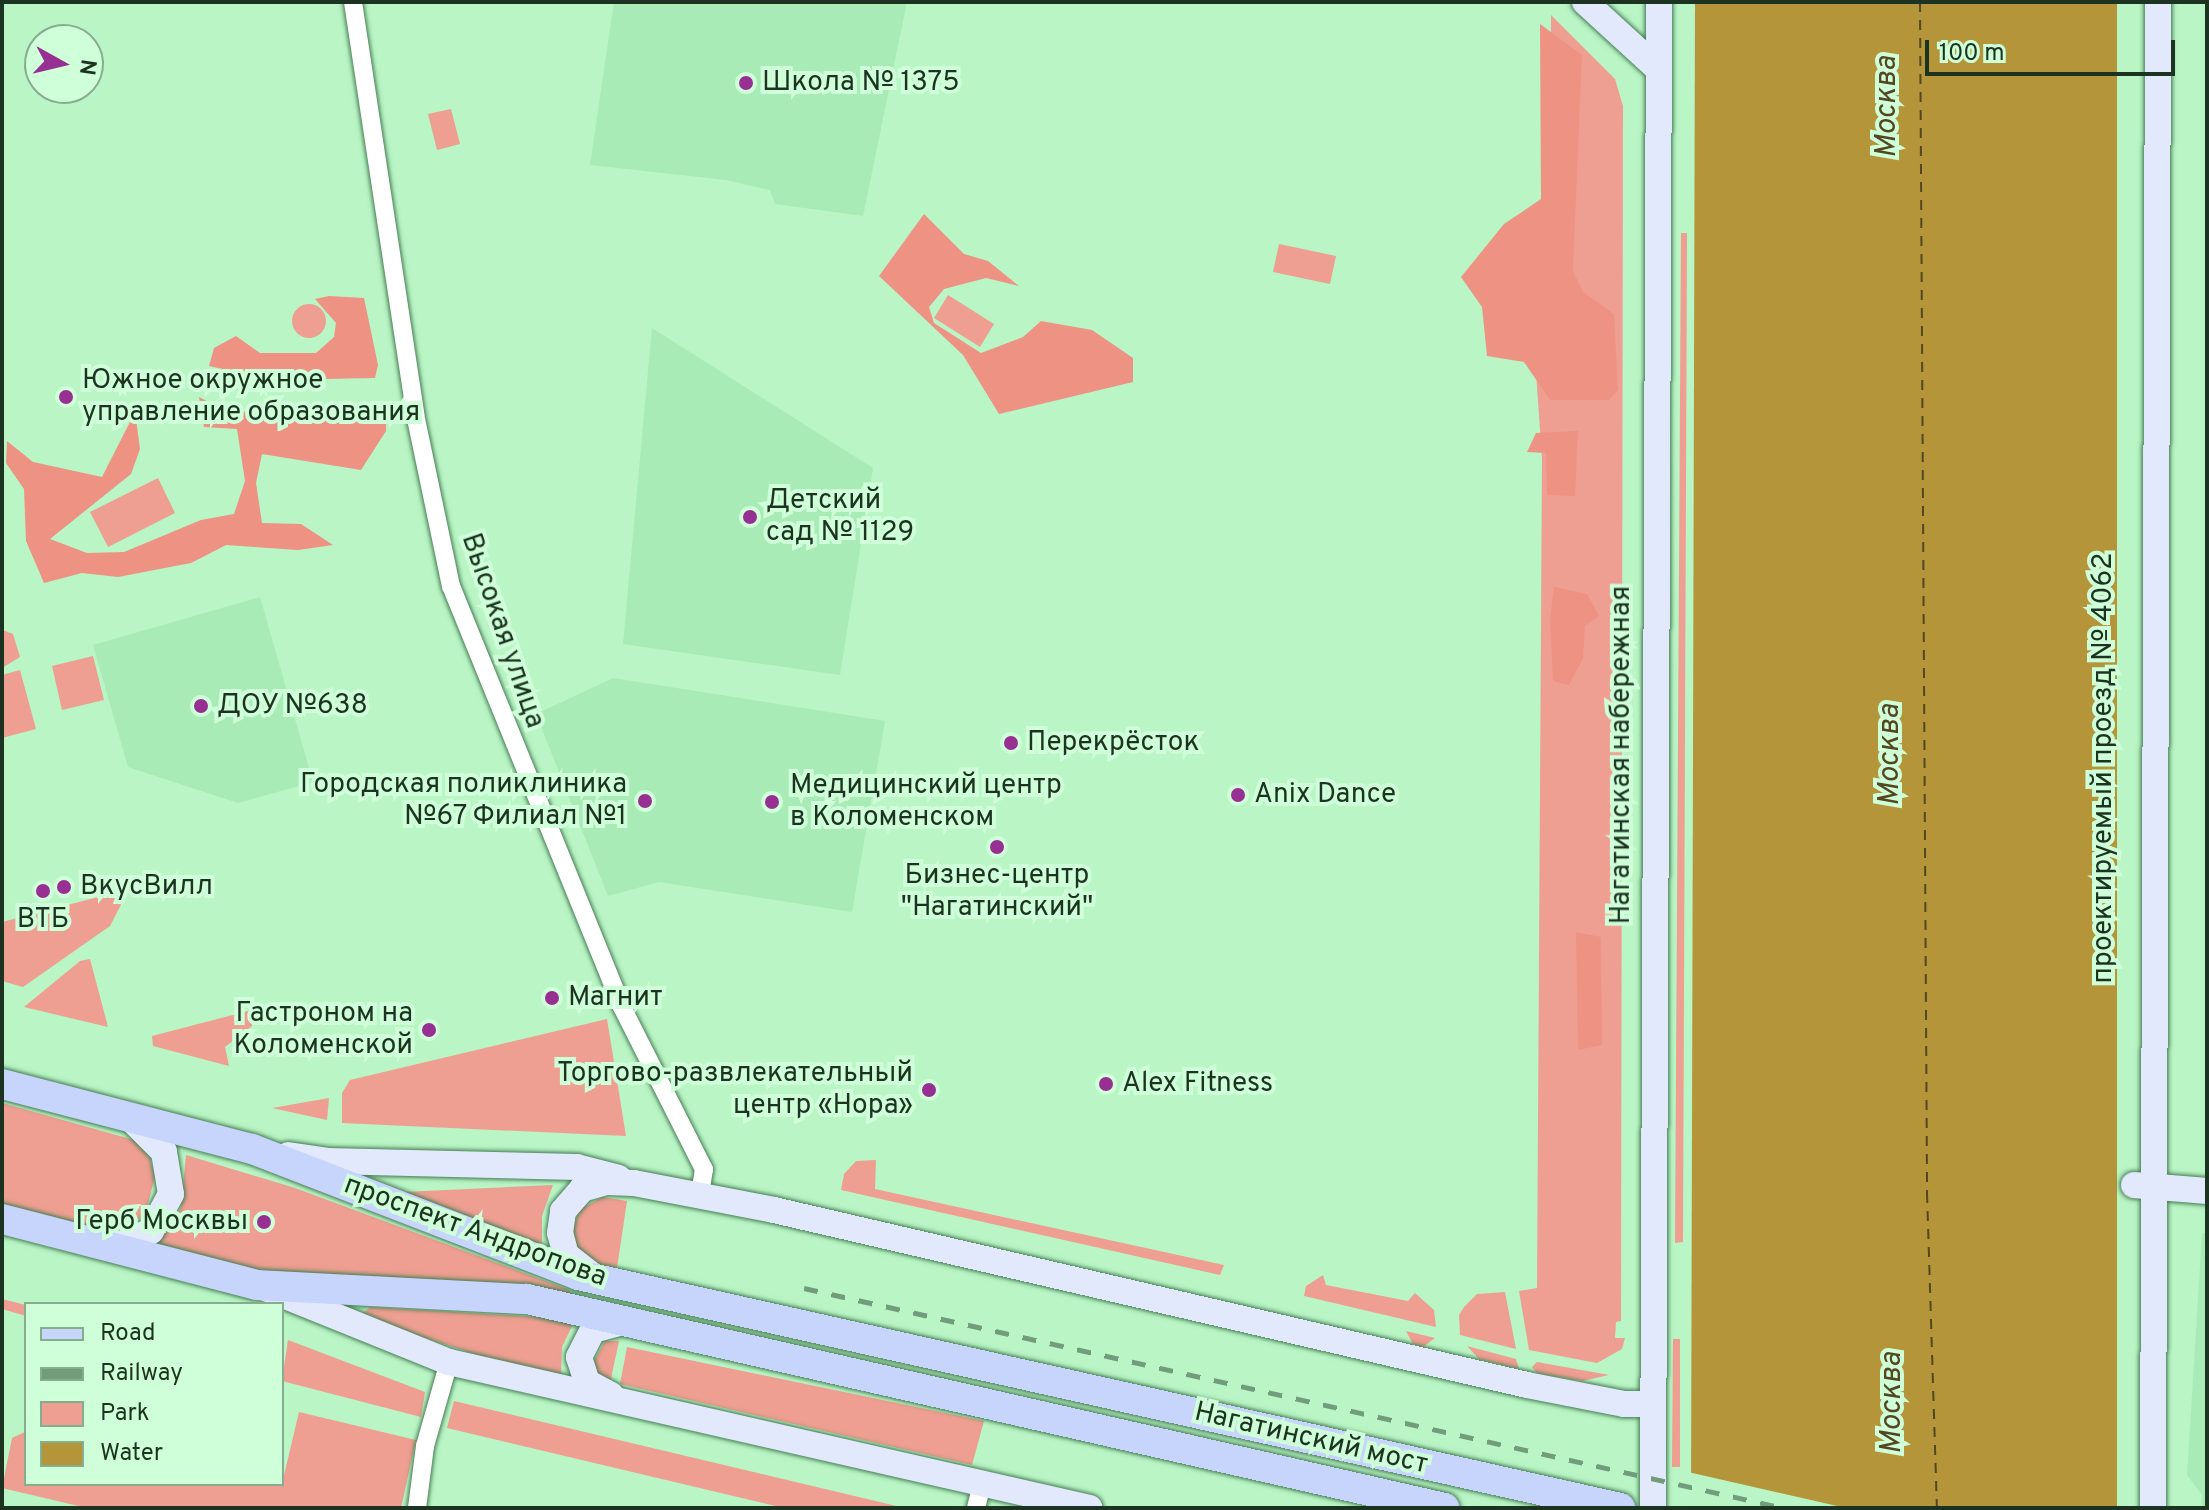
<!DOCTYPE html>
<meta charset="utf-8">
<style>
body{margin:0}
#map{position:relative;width:2209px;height:1510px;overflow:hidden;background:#b9f5c5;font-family:Overpass,sans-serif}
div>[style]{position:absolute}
.built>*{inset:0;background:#a9ebb7}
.green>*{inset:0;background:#ee9f91}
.round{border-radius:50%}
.forest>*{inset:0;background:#ee9283}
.water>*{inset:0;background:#b4953a}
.pier>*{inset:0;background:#b9f5c5}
.ferry>*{height:2px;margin-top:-1px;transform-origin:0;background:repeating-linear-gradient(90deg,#534620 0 10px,transparent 0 18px)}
.roads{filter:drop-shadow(0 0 2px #457d52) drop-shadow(0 0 2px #457d52)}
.street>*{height:18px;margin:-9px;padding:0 9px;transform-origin:9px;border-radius:9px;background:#fff}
.secondary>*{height:26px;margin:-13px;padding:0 13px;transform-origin:13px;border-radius:13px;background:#e3e9fd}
.primary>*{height:30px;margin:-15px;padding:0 15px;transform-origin:15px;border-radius:15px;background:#c7d4fb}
.rail>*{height:5px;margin-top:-2.5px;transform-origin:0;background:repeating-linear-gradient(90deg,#729d7b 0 14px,transparent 0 28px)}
.dots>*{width:22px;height:22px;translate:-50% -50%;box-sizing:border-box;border:4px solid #cfffd8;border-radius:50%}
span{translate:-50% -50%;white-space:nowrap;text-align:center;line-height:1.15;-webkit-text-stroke:8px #cfffd8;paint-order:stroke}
.poi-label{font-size:28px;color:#1c3321}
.left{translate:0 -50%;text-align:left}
.right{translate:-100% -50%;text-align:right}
.street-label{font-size:28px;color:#1c3321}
.water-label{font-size:30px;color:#534620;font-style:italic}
.frame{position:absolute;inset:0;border:4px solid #1c3321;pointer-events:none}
.legend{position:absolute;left:24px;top:1302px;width:260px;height:184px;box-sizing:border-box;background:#cfffd8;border:2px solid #87ad8f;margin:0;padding:10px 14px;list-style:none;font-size:24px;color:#1c3321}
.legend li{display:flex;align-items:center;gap:16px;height:40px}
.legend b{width:40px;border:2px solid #87ad8f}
.north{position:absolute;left:24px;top:24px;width:80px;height:80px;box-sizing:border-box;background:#cfffd8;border:2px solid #87ad8f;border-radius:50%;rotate:98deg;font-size:22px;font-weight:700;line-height:32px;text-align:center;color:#1c3321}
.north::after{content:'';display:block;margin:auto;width:28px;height:36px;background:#982f92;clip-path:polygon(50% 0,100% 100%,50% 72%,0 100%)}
.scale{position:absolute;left:1925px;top:40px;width:250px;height:36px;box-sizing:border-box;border:4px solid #1c3321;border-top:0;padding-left:10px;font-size:24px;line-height:28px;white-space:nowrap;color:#1c3321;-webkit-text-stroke:6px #cfffd8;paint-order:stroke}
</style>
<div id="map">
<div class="built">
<i style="clip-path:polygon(614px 2px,907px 2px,863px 216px,775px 204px,770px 190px,726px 180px,590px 165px)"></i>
<i style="clip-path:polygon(652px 328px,873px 468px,840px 675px,623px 644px)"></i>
<i style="clip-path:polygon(260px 597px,313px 782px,238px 803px,128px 767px,93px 645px)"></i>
<i style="clip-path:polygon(613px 678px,885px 721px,852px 912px,659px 882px,608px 896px,536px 714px)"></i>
<i style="clip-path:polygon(2202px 1233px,2207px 1233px,2207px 1508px,2201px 1508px,2202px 1495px,2187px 1475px)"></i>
</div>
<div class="green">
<i style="clip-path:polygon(1551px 15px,1615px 79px,1623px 106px,1621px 1321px,1616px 1322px,1615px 1338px,1625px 1338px,1622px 1349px,1597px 1363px,1529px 1350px,1519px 1291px,1537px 1288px,1542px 459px,1531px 300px,1550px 260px)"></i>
<i style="clip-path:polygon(451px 109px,460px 144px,437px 150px,428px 114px)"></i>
<i style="clip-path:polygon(1681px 233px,1687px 233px,1683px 1242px,1675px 1243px)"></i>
<i style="clip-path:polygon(1279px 244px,1336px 256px,1330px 284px,1273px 272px)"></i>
<i style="clip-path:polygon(948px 295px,994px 324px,980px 347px,934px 318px)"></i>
<i class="round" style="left:292px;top:304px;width:34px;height:34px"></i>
<i style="clip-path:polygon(158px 478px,175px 513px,108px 547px,90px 512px)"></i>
<i style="clip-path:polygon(2px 630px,13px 634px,20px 657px,2px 668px)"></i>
<i style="clip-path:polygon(93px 656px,104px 700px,62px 710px,52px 666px)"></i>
<i style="clip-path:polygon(20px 670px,36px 729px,2px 738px,2px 675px)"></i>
<i style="clip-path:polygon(129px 889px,110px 926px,23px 987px,2px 981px,2px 922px)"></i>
<i style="clip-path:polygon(90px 959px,108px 1027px,24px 1007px,80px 961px)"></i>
<i style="clip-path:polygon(252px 1010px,252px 1026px,225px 1047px,229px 1066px,153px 1046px,152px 1036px)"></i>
<i style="clip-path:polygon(607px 1019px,626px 1136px,342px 1123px,342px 1093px,350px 1080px)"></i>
<i style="clip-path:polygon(329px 1098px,327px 1120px,272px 1108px)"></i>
<i style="clip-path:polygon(2px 1103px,134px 1140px,149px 1156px,155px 1177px,145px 1215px,111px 1235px,2px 1205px)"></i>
<i style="clip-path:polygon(186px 1155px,295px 1188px,570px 1290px,570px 1295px,257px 1270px,155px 1243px,181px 1208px)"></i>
<i style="clip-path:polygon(876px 1160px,875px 1189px,1224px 1265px,1220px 1275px,841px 1190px,844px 1174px,856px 1161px)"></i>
<i style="clip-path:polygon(553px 1185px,542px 1216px,542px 1248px,403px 1192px)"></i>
<i style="clip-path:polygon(603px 1197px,627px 1201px,617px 1268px,589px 1262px,577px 1249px,573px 1228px,580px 1209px)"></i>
<i style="clip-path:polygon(1323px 1275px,1326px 1285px,1408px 1301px,1415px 1293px,1434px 1310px,1436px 1327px,1304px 1296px,1306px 1286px)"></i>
<i style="clip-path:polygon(1505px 1292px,1516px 1349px,1460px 1335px,1459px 1315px,1464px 1307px,1477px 1294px)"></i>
<i style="clip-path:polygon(2px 1299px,26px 1305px,26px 1316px,2px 1309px)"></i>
<i style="clip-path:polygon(370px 1307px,540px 1317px,574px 1322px,562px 1347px,561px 1374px,496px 1361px,367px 1319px,363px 1313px)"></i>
<i style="clip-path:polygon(1406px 1331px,1435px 1338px,1423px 1347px,1413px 1344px)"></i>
<i style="clip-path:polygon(1673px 1339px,1680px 1339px,1680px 1467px,1672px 1467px)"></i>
<i style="clip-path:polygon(288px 1340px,425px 1392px,421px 1417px,282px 1381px)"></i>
<i style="clip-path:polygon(605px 1341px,619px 1341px,610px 1383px,599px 1378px,594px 1361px)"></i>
<i style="clip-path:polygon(1467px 1346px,1516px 1359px,1519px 1369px,1479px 1359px)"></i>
<i style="clip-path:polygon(627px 1347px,984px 1421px,972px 1465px,620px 1384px)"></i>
<i style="clip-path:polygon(1537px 1362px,1609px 1375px,1582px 1381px,1537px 1373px,1532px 1367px)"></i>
<i style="clip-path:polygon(454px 1401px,905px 1508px,784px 1508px,447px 1428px)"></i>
<i style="clip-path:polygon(299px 1412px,416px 1440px,401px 1508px,87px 1508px,2px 1488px,12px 1438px,25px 1432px,26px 1484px,282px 1484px)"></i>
</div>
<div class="forest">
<i style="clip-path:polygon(1540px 24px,1582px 55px,1573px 271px,1583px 292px,1614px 314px,1618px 390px,1609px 400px,1550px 400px,1524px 362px,1487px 356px,1482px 307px,1461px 277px,1504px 224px,1541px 199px)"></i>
<i style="clip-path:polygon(924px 214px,964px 254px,988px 261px,1019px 286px,986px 278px,944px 289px,929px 307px,934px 323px,981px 353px,1023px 337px,1041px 321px,1092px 330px,1133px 358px,1133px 382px,999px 414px,963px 355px,879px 276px)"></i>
<i style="clip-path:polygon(329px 296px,364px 298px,378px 365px,375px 378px,271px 380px,209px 366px,214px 348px,236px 336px,260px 353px,316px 353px,334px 337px,336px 323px,315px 299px)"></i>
<i style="clip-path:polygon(199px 397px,221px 409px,268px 414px,377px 402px,386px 407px,386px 431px,361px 470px,262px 454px,256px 483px,262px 523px,301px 524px,333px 545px,298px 550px,226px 545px,191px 563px,118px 577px,82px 573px,44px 583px,26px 541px,24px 489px,6px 463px,7px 441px,33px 462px,102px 477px,135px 412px,140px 449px,131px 474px,50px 539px,87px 553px,124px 552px,201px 520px,234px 514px,245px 481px,237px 429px,204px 427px)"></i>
<i style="clip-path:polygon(1578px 431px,1575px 496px,1547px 495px,1546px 453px,1527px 452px,1536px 433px)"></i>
<i style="clip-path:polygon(1554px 587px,1587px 594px,1599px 616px,1585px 626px,1583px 658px,1569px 685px,1553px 681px,1550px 619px)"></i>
<i style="clip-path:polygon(1576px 932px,1601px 937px,1602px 1045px,1578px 1050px)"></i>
</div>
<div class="water">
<i style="clip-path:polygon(1695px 2px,2117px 2px,2117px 1508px,1691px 1508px)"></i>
</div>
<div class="pier">
<i style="clip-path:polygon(1688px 1472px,1846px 1508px,1687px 1508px)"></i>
</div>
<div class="ferry">
<i style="left:1920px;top:2px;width:1191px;rotate:89.66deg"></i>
<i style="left:1927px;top:1193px;width:315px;rotate:88.2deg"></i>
</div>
<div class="roads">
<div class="street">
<i style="left:353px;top:2px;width:417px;rotate:81.4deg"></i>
<i style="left:415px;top:414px;width:176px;rotate:78.2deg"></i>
<i style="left:451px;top:586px;width:454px;rotate:67.9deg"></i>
<i style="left:622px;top:1007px;width:182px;rotate:63.2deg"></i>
<i style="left:704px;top:1169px;width:26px;rotate:99deg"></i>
<i style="left:417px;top:1508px;width:63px;rotate:-82.6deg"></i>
<i style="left:425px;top:1446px;width:87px;rotate:-74.1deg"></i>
<i style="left:976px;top:1508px;width:25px;rotate:-76deg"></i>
</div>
<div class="secondary">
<i style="left:1585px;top:2px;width:99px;rotate:42.5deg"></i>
<i style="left:288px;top:1155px;width:40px;rotate:8.5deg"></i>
<i style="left:328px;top:1161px;width:249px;rotate:1.4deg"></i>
<i style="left:577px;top:1167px;width:43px;rotate:14.7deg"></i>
<i style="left:2134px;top:1185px;width:73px;rotate:4.7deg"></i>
<i style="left:111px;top:1248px;width:43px;rotate:-23deg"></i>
<i style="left:151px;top:1231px;width:42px;rotate:-61.6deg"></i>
<i style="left:171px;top:1194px;width:43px;rotate:-99.5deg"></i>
<i style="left:164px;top:1152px;width:47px;rotate:-135deg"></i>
<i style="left:593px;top:1276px;width:34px;rotate:-142deg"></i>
<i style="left:566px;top:1255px;width:23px;rotate:-105deg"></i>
<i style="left:560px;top:1233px;width:22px;rotate:-82deg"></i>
<i style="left:563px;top:1211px;width:29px;rotate:-49deg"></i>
<i style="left:582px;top:1189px;width:25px;rotate:-16deg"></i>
<i style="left:606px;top:1182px;width:28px;rotate:2deg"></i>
<i style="left:634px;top:1183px;width:143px;rotate:10.9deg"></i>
<i style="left:774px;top:1210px;width:773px;rotate:13.08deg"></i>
<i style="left:1527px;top:1385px;width:99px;rotate:11.1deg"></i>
<i style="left:1624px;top:1404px;width:27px"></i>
<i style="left:268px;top:1289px;width:195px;rotate:22deg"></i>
<i style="left:449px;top:1362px;width:657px;rotate:12.83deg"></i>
<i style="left:611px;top:1395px;width:27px;rotate:-152deg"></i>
<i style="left:587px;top:1382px;width:26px;rotate:-108deg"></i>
<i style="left:579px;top:1357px;width:30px;rotate:-63deg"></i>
<i style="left:593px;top:1330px;width:34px;rotate:-15deg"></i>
<i style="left:1653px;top:1508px;width:1506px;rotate:-89.77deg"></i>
<i style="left:2153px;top:1508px;width:1506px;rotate:-89.81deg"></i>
</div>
<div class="primary">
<i style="left:2px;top:1084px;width:258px;rotate:14.6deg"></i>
<i style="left:252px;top:1149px;width:350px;rotate:21.1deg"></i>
<i style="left:578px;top:1275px;width:1068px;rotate:12.6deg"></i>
<i style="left:2px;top:1219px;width:263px;rotate:14.5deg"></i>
<i style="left:257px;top:1285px;width:270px;rotate:3deg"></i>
<i style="left:527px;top:1299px;width:941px;rotate:12.83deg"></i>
</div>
</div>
<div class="rail">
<i style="left:804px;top:1288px;width:1004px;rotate:12.65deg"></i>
</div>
<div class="dots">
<i style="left:746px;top:83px;background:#982f92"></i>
<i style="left:66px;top:397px;background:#982f92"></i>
<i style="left:750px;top:517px;background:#982f92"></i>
<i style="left:201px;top:706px;background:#982f92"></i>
<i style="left:1011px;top:743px;background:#982f92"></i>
<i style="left:1238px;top:795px;background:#982f92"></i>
<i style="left:645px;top:801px;background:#982f92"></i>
<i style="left:772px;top:802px;background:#982f92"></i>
<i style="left:997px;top:847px;background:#982f92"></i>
<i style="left:64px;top:887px;background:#982f92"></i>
<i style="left:43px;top:891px;background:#982f92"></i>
<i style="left:552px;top:998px;background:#982f92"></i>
<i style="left:429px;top:1030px;background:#982f92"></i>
<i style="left:1106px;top:1084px;background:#982f92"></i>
<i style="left:929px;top:1090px;background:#982f92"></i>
<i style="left:264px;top:1222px;background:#982f92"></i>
</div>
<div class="poi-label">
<span class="left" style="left:762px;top:83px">Школа № 1375</span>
<span class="left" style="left:82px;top:397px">Южное окружное<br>управление образования</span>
<span class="left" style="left:766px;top:517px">Детский<br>сад № 1129</span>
<span class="left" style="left:217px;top:706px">ДОУ №638</span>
<span class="left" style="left:1027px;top:743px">Перекрёсток</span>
<span class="right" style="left:627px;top:801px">Городская поликлиника<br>№67 Филиал №1</span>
<span class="left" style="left:790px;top:802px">Медицинский центр<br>в Коломенском</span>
<span class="left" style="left:1254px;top:795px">Anix Dance</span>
<span style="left:997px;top:892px">Бизнес-центр<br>"Нагатинский"</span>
<span class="left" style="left:80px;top:887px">ВкусВилл</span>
<span style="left:43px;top:920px">ВТБ</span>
<span class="left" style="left:568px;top:998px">Магнит</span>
<span class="right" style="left:413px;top:1030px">Гастроном на<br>Коломенской</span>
<span class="right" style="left:913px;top:1090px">Торгово-развлекательный<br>центр «Нора»</span>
<span class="left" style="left:1122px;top:1084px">Alex Fitness</span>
<span class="right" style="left:248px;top:1222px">Герб Москвы</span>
</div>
<div class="street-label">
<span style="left:502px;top:631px;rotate:71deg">Высокая улица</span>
<span style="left:1622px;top:755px;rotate:-90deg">Нагатинская набережная</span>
<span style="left:2104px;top:768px;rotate:-90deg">проектируемый проезд № 4062</span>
<span style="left:475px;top:1232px;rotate:20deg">проспект Андропова</span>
<span style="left:1311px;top:1439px;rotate:13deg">Нагатинский мост</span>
</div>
<div class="water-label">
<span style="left:1888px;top:107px;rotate:-90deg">Москва</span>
<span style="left:1891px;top:755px;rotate:-90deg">Москва</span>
<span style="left:1893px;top:1403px;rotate:-90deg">Москва</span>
</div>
<div class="frame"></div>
<ul class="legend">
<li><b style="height:10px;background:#c7d4fb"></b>Road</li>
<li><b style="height:10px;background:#729d7b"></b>Railway</li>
<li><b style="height:22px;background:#ee9f91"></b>Park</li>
<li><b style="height:22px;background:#b4953a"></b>Water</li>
</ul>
<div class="north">N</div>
<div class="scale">100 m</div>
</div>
